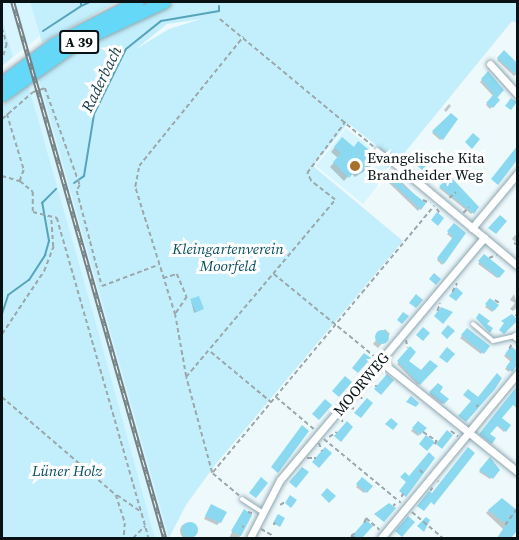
<!DOCTYPE html>
<meta charset="utf-8">
<style>
body{margin:0}
#map{position:relative;width:519px;height:540px;overflow:hidden;background:#eef9fc;font-family:"Source Serif 4",serif}
div>[style]{position:absolute}
.built>*{inset:0;background:#d7f5fe}
.green>*{inset:0;background:#c3effd}
.shadow>*{inset:0;background:#0003}
.round{border-radius:50%}
.stream>*{height:2px;margin:-1px;padding:0 1px;transform-origin:1px;border-radius:1px;background:#57a4ba}
.building>*{inset:0;background:#8bd9f0}
.path>*{height:1.5px;margin-top:-0.75px;transform-origin:0;background:repeating-linear-gradient(90deg,#9ca7aa 0 4.5px,transparent 0 7.5px)}
.roads{filter:drop-shadow(0 0 2px #8da6af) drop-shadow(0 0 2px #8da6af)}
.lane>*{height:4px;margin:-2px;padding:0 2px;transform-origin:2px;border-radius:2px;background:#fff}
.street>*{height:7px;margin:-3.5px;padding:0 3.5px;transform-origin:3.5px;border-radius:3.5px;background:#fff}
.highway>*{height:12px;margin:-6px;padding:0 6px;transform-origin:6px;border-radius:6px;background:#66d8f7}
.rail>*{height:4.5px;margin-top:-2.25px;transform-origin:0;background:repeating-linear-gradient(90deg,#fff 0 7px,#758083 0 14px);box-sizing:border-box;border-block:2px solid #758083}
.dots>*{width:16px;height:16px;translate:-50% -50%;box-sizing:border-box;border:3px solid #fff;border-radius:50%}
span{translate:-50% -50%;white-space:nowrap;text-align:center;line-height:1.15;-webkit-text-stroke:6px #fff;paint-order:stroke}
.shield-label span{padding:2px 4px;background:#fff;border:2px solid;border-radius:4px;-webkit-text-stroke-width:0}
.shield-label{font-size:14px;color:#081215;font-weight:700}
.poi-label{font-size:15px;color:#081215}
.left{translate:0 -50%;text-align:left}
.park-label{font-size:15px;color:#084e5e;font-style:italic}
.street-label{font-size:15px;color:#081215}
.water-label{font-size:16px;color:#1b404a;font-style:italic}
.frame{position:absolute;inset:0;border:3px solid #081215;pointer-events:none}
</style>
<div id="map">
<div class="built">
<i style="clip-path:polygon(2px 2px,30px 2px,40px 36px,13px 57px,2px 18px)"></i>
<i style="clip-path:polygon(38px 75px,154px 480px,169px 538px,155px 538px,143px 496px,28px 84px)"></i>
<i style="clip-path:polygon(346px 128px,393px 166px,363px 204px,316px 166px)"></i>
</div>
<div class="green">
<i style="clip-path:polygon(30px 2px,116px 2px,42px 43px)"></i>
<i style="clip-path:polygon(evenodd,177px 2px,516px 2px,517px 23px,512px 21px,397px 162px,348px 123px,313px 166px,403px 241px,215px 465px,186px 505px,169px 538px,38px 76px,85px 42px,177px 2px,201px 19px,169px 29px,136px 49px,167px 24px,201px 19px)"></i>
<i style="clip-path:polygon(2px 18px,13px 57px,2px 66px)"></i>
<i style="clip-path:polygon(28px 84px,95px 320px,155px 538px,2px 538px,2px 106px)"></i>
</div>
<div class="shadow">
<i style="clip-path:polygon(504px 52px,518px 73px,514px 76px,497px 60px)"></i>
<i style="clip-path:polygon(488px 73px,498px 100px,490px 109px,486px 105px,494px 97px,480px 82px)"></i>
<i style="clip-path:polygon(449px 104px,451px 106px,446px 112px,444px 110px)"></i>
<i style="clip-path:polygon(451px 115px,442px 139px,440px 140px,432px 133px)"></i>
<i style="clip-path:polygon(338px 143px,363px 153px,371px 167px,355px 177px,351px 173px,344px 181px,330px 167px,338px 158px,331px 152px)"></i>
<i style="clip-path:polygon(394px 174px,424px 204px,418px 211px,388px 182px)"></i>
<i style="clip-path:polygon(452px 179px,477px 208px,471px 214px,439px 188px)"></i>
<i style="clip-path:polygon(454px 225px,464px 233px,442px 265px,437px 260px,453px 239px,447px 234px)"></i>
<i style="clip-path:polygon(515px 235px,518px 237px,518px 244px,512px 239px)"></i>
<i style="clip-path:polygon(484px 256px,503px 271px,497px 278px,478px 264px)"></i>
<i style="clip-path:polygon(514px 294px,518px 307px,513px 311px,510px 309px,515px 303px,510px 300px)"></i>
<i style="clip-path:polygon(490px 300px,497px 306px,492px 312px,485px 307px)"></i>
<i style="clip-path:polygon(191px 301px,201px 310px,194px 313px)"></i>
<i style="clip-path:polygon(385px 329px,390px 334px,378px 348px,373px 344px)"></i>
<i style="clip-path:polygon(467px 330px,488px 346px,481px 354px,460px 338px)"></i>
<i style="clip-path:polygon(410px 348px,407px 361px,421px 372px,435px 367px,418px 385px,397px 364px)"></i>
<i style="clip-path:polygon(511px 348px,518px 354px,509px 372px,505px 369px,511px 362px,504px 356px)"></i>
<i style="clip-path:polygon(438px 385px,438px 392px,446px 399px,442px 404px,429px 394px)"></i>
<i style="clip-path:polygon(517px 387px,518px 405px,511px 405px,500px 418px,509px 425px,504px 432px,496px 425px,488px 434px,494px 439px,490px 443px,480px 435px)"></i>
<i style="clip-path:polygon(418px 423px,424px 428px,418px 436px,411px 431px)"></i>
<i style="clip-path:polygon(490px 459px,499px 470px,490px 479px,479px 472px)"></i>
<i style="clip-path:polygon(362px 479px,371px 486px,364px 493px,356px 487px)"></i>
<i style="clip-path:polygon(211px 506px,220px 522px,217px 525px,204px 519px)"></i>
<i style="clip-path:polygon(490px 509px,518px 529px,510px 538px,497px 538px,503px 529px,486px 513px)"></i>
<i style="clip-path:polygon(242px 513px,250px 515px,239px 538px,229px 538px)"></i>
<i class="round" style="left:180px;top:523px;width:16px;height:16px"></i>
</div>
<div class="stream">
<i style="left:81px;top:2px;width:4px;rotate:90deg"></i>
<i style="left:81px;top:6px;width:10px;rotate:-24deg"></i>
<i style="left:43px;top:31px;width:45px;rotate:-33.3deg"></i>
<i style="left:74px;top:183px;width:12px;rotate:-35deg"></i>
<i style="left:84px;top:176px;width:63px;rotate:-80.8deg"></i>
<i style="left:94px;top:114px;width:72px;rotate:-63.8deg"></i>
<i style="left:126px;top:49px;width:45px;rotate:-38.7deg"></i>
<i style="left:161px;top:21px;width:59px;rotate:-9.8deg"></i>
<i style="left:219px;top:11px;width:5px;rotate:-90deg"></i>
<i style="left:2px;top:314px;width:20px;rotate:-72deg"></i>
<i style="left:8px;top:295px;width:26px;rotate:-36deg"></i>
<i style="left:29px;top:280px;width:30px;rotate:-57deg"></i>
<i style="left:45px;top:255px;width:15px;rotate:-74deg"></i>
<i style="left:49px;top:241px;width:39px;rotate:-100deg"></i>
<i style="left:42px;top:203px;width:20px;rotate:-45deg"></i>
</div>
<div class="building">
<i style="clip-path:polygon(504px 50px,518px 64px,518px 76px,497px 58px)"></i>
<i style="clip-path:polygon(488px 71px,504px 90px,497px 98px,481px 79px)"></i>
<i style="clip-path:polygon(494px 94px,500px 100px,493px 108px,486px 103px)"></i>
<i style="clip-path:polygon(511px 98px,517px 102px,511px 110px,505px 106px)"></i>
<i style="clip-path:polygon(451px 113px,458px 119px,443px 140px,432px 131px)"></i>
<i style="clip-path:polygon(473px 133px,480px 139px,472px 149px,465px 142px)"></i>
<i style="clip-path:polygon(342px 137px,354px 147px,358px 141px,368px 149px,365px 153px,377px 163px,371px 170px,366px 166px,360px 174px,356px 170px,349px 178px,333px 162px,341px 153px,334px 147px)"></i>
<i style="clip-path:polygon(518px 145px,518px 159px,498px 185px,491px 179px)"></i>
<i style="clip-path:polygon(420px 157px,428px 164px,422px 170px,415px 164px)"></i>
<i style="clip-path:polygon(394px 172px,404px 180px,401px 184px,426px 203px,421px 210px,388px 179px)"></i>
<i style="clip-path:polygon(451px 177px,479px 207px,474px 214px,439px 186px)"></i>
<i style="clip-path:polygon(437px 212px,444px 218px,438px 226px,431px 220px)"></i>
<i style="clip-path:polygon(500px 215px,507px 221px,496px 234px,488px 228px)"></i>
<i style="clip-path:polygon(454px 223px,466px 233px,444px 264px,437px 258px,453px 237px,447px 231px)"></i>
<i style="clip-path:polygon(484px 254px,505px 271px,499px 278px,478px 261px)"></i>
<i style="clip-path:polygon(434px 273px,441px 279px,436px 285px,429px 279px)"></i>
<i style="clip-path:polygon(456px 287px,463px 293px,456px 301px,449px 296px)"></i>
<i style="clip-path:polygon(416px 294px,423px 300px,416px 308px,409px 303px)"></i>
<i style="clip-path:polygon(199px 296px,204px 309px,196px 312px,190px 299px)"></i>
<i style="clip-path:polygon(490px 298px,499px 305px,494px 311px,485px 304px)"></i>
<i style="clip-path:polygon(441px 307px,453px 312px,443px 324px,434px 316px)"></i>
<i style="clip-path:polygon(403px 312px,409px 316px,402px 324px,397px 320px)"></i>
<i style="clip-path:polygon(479px 313px,490px 321px,487px 324px,493px 328px,490px 333px,476px 318px)"></i>
<i style="clip-path:polygon(512px 314px,518px 320px,504px 334px,499px 330px,504px 323px,501px 321px)"></i>
<i style="clip-path:polygon(448px 325px,455px 331px,447px 339px,441px 333px)"></i>
<i style="clip-path:polygon(423px 327px,430px 333px,423px 341px,416px 335px)"></i>
<i style="clip-path:polygon(467px 328px,490px 346px,484px 354px,461px 335px)"></i>
<i class="round" style="left:375px;top:330px;width:14px;height:14px"></i>
<i style="clip-path:polygon(410px 346px,416px 352px,409px 361px,421px 370px,430px 360px,438px 366px,420px 385px,397px 361px)"></i>
<i style="clip-path:polygon(511px 346px,518px 352px,517px 365px,512px 372px,506px 367px,512px 359px,505px 354px)"></i>
<i style="clip-path:polygon(447px 347px,455px 354px,447px 363px,439px 357px)"></i>
<i style="clip-path:polygon(364px 353px,371px 358px,358px 373px,352px 368px)"></i>
<i style="clip-path:polygon(497px 373px,502px 378px,495px 389px,466px 422px,458px 416px,471px 401px,463px 395px,468px 389px,478px 397px)"></i>
<i style="clip-path:polygon(387px 374px,394px 380px,381px 395px,374px 389px)"></i>
<i style="clip-path:polygon(345px 376px,352px 382px,339px 397px,332px 391px)"></i>
<i style="clip-path:polygon(438px 383px,443px 387px,440px 392px,449px 399px,444px 404px,429px 392px)"></i>
<i style="clip-path:polygon(518px 385px,518px 409px,513px 405px,502px 418px,511px 425px,506px 432px,498px 425px,490px 434px,496px 438px,492px 444px,479px 434px)"></i>
<i style="clip-path:polygon(411px 396px,419px 403px,416px 407px,406px 402px)"></i>
<i style="clip-path:polygon(367px 398px,373px 403px,361px 418px,354px 413px)"></i>
<i style="clip-path:polygon(325px 399px,332px 405px,319px 420px,312px 414px)"></i>
<i style="clip-path:polygon(391px 418px,398px 424px,393px 430px,385px 424px)"></i>
<i style="clip-path:polygon(347px 421px,353px 427px,341px 442px,334px 436px)"></i>
<i style="clip-path:polygon(418px 421px,427px 428px,420px 435px,412px 428px)"></i>
<i style="clip-path:polygon(302px 425px,309px 431px,278px 473px,271px 467px)"></i>
<i style="clip-path:polygon(447px 430px,453px 435px,442px 449px,436px 444px)"></i>
<i style="clip-path:polygon(426px 435px,435px 442px,427px 451px,419px 444px)"></i>
<i style="clip-path:polygon(325px 447px,332px 453px,319px 468px,312px 462px)"></i>
<i style="clip-path:polygon(468px 447px,475px 453px,434px 505px,431px 502px,424px 511px,417px 506px,429px 491px,432px 493px)"></i>
<i style="clip-path:polygon(429px 452px,435px 458px,406px 497px,399px 491px,406px 482px,400px 477px,405px 472px,409px 476px)"></i>
<i style="clip-path:polygon(490px 457px,500px 470px,493px 479px,479px 470px)"></i>
<i style="clip-path:polygon(302px 467px,309px 472px,296px 488px,289px 482px)"></i>
<i style="clip-path:polygon(261px 477px,268px 483px,256px 498px,249px 493px)"></i>
<i style="clip-path:polygon(362px 477px,373px 486px,367px 493px,356px 484px)"></i>
<i style="clip-path:polygon(327px 488px,336px 496px,329px 503px,321px 495px)"></i>
<i style="clip-path:polygon(290px 495px,297px 500px,291px 508px,285px 503px)"></i>
<i style="clip-path:polygon(502px 498px,518px 511px,518px 530px,511px 538px,498px 538px,506px 524px,488px 510px)"></i>
<i style="clip-path:polygon(389px 503px,396px 508px,384px 522px,374px 514px)"></i>
<i style="clip-path:polygon(211px 504px,227px 512px,221px 523px,205px 516px)"></i>
<i style="clip-path:polygon(244px 509px,252px 515px,241px 536px,231px 531px)"></i>
<i style="clip-path:polygon(278px 514px,285px 518px,280px 527px,273px 523px)"></i>
<i style="clip-path:polygon(408px 516px,415px 522px,402px 537px,395px 531px)"></i>
<i style="clip-path:polygon(426px 517px,430px 520px,424px 532px,417px 526px)"></i>
<i style="clip-path:polygon(366px 520px,373px 526px,362px 538px,350px 538px)"></i>
<i class="round" style="left:182px;top:522px;width:16px;height:16px"></i>
</div>
<div class="path">
<i style="left:220px;top:19px;width:200px;rotate:39.7deg"></i>
<i style="left:2px;top:28px;width:17px;rotate:73deg"></i>
<i style="left:7px;top:44px;width:17px;rotate:107deg"></i>
<i style="left:7px;top:114px;width:59px;rotate:73.1deg"></i>
<i style="left:24px;top:170px;width:12px;rotate:110deg"></i>
<i style="left:2px;top:119px;width:41px;rotate:-41.1deg"></i>
<i style="left:33px;top:92px;width:13px;rotate:-18deg"></i>
<i style="left:45px;top:88px;width:103px;rotate:70.2deg"></i>
<i style="left:80px;top:185px;width:7px;rotate:117deg"></i>
<i style="left:77px;top:191px;width:98px;rotate:75.3deg"></i>
<i style="left:102px;top:286px;width:60px;rotate:-20.6deg"></i>
<i style="left:2px;top:176px;width:19px;rotate:16deg"></i>
<i style="left:20px;top:181px;width:17px;rotate:40deg"></i>
<i style="left:33px;top:192px;width:20px;rotate:90deg"></i>
<i style="left:33px;top:212px;width:25px;rotate:14deg"></i>
<i style="left:57px;top:218px;width:333px;rotate:74deg"></i>
<i style="left:449px;top:198px;width:9px;rotate:-41deg"></i>
<i style="left:423px;top:200px;width:8px;rotate:23deg"></i>
<i style="left:437px;top:209px;width:7px;rotate:56deg"></i>
<i style="left:463px;top:213px;width:8px;rotate:-45deg"></i>
<i style="left:514px;top:243px;width:4px;rotate:27deg"></i>
<i style="left:489px;top:258px;width:8px;rotate:-23deg"></i>
<i style="left:274px;top:274px;width:129px;rotate:39.4deg"></i>
<i style="left:163px;top:278px;width:15px;rotate:-16deg"></i>
<i style="left:177px;top:274px;width:25px;rotate:67deg"></i>
<i style="left:187px;top:297px;width:22px;rotate:124deg"></i>
<i style="left:452px;top:292px;width:10px;rotate:-61deg"></i>
<i style="left:495px;top:300px;width:7px;rotate:34deg"></i>
<i style="left:437px;top:311px;width:8px;rotate:-67deg"></i>
<i style="left:515px;top:316px;width:4px;rotate:-34deg"></i>
<i style="left:2px;top:334px;width:76px;rotate:-56.3deg"></i>
<i style="left:44px;top:271px;width:26px;rotate:-69deg"></i>
<i style="left:53px;top:247px;width:30px;rotate:-94deg"></i>
<i style="left:406px;top:340px;width:8px;rotate:76deg"></i>
<i style="left:509px;top:349px;width:7px;rotate:-63deg"></i>
<i style="left:211px;top:352px;width:78px;rotate:39.8deg"></i>
<i style="left:517px;top:358px;width:1px"></i>
<i style="left:186px;top:377px;width:231px;rotate:-49.9deg"></i>
<i style="left:335px;top:200px;width:31px;rotate:-142deg"></i>
<i style="left:311px;top:181px;width:9px;rotate:-117deg"></i>
<i style="left:307px;top:173px;width:64px;rotate:-53.3deg"></i>
<i style="left:368px;top:384px;width:9px;rotate:13deg"></i>
<i style="left:360px;top:395px;width:7px;rotate:63deg"></i>
<i style="left:2px;top:397px;width:150px;rotate:40.7deg"></i>
<i style="left:116px;top:495px;width:29px;rotate:72deg"></i>
<i style="left:125px;top:523px;width:15px;rotate:94deg"></i>
<i style="left:276px;top:397px;width:50px;rotate:40.1deg"></i>
<i style="left:476px;top:407px;width:3px;rotate:-45deg"></i>
<i style="left:350px;top:408px;width:7px;rotate:8deg"></i>
<i style="left:342px;top:418px;width:7px;rotate:82deg"></i>
<i style="left:451px;top:431px;width:9px;rotate:36deg"></i>
<i style="left:423px;top:432px;width:17px;rotate:33deg"></i>
<i style="left:437px;top:441px;width:6px;rotate:121deg"></i>
<i style="left:329px;top:437px;width:9px;rotate:-32deg"></i>
<i style="left:324px;top:439px;width:100px;rotate:39.7deg"></i>
<i style="left:319px;top:443px;width:9px;rotate:69deg"></i>
<i style="left:307px;top:458px;width:9px"></i>
<i style="left:420px;top:470px;width:4px;rotate:45deg"></i>
<i style="left:213px;top:472px;width:346px;rotate:-50.3deg"></i>
<i style="left:438px;top:481px;width:1px;rotate:45deg"></i>
<i style="left:430px;top:491px;width:4px;rotate:-56deg"></i>
<i style="left:117px;top:495px;width:28px;rotate:35deg"></i>
<i style="left:239px;top:496px;width:35px;rotate:-140deg"></i>
<i style="left:212px;top:473px;width:99px;rotate:-105.2deg"></i>
<i style="left:186px;top:377px;width:63px;rotate:-100.1deg"></i>
<i style="left:175px;top:315px;width:134px;rotate:-107.4deg"></i>
<i style="left:135px;top:187px;width:21px;rotate:-79deg"></i>
<i style="left:139px;top:166px;width:166px;rotate:-51.1deg"></i>
<i style="left:401px;top:497px;width:4px;rotate:-56deg"></i>
<i style="left:280px;top:505px;width:6px;rotate:-31deg"></i>
<i style="left:393px;top:506px;width:3px;rotate:-45deg"></i>
<i style="left:248px;top:512px;width:7px;rotate:16deg"></i>
<i style="left:412px;top:512px;width:40px;rotate:40deg"></i>
<i style="left:364px;top:523px;width:5px;rotate:-68deg"></i>
<i style="left:366px;top:518px;width:18px;rotate:41deg"></i>
<i style="left:273px;top:525px;width:3px;rotate:-45deg"></i>
<i style="left:505px;top:525px;width:22px;rotate:-54deg"></i>
<i style="left:242px;top:527px;width:2px;rotate:-27deg"></i>
<i style="left:261px;top:529px;width:13px;rotate:29deg"></i>
<i style="left:133px;top:538px;width:17px;rotate:-45deg"></i>
<i style="left:354px;top:538px;width:4px;rotate:-146deg"></i>
<i style="left:351px;top:536px;width:5px;rotate:-37deg"></i>
</div>
<div class="roads">
<div class="lane">
<i style="left:377px;top:150px;width:15px;rotate:37deg"></i>
<i style="left:473px;top:324px;width:26px;rotate:40deg"></i>
<i style="left:493px;top:341px;width:23px;rotate:-13deg"></i>
<i style="left:242px;top:499px;width:24px;rotate:33deg"></i>
</div>
<div class="street">
<i style="left:490px;top:64px;width:42px;rotate:47.9deg"></i>
<i style="left:390px;top:159px;width:167px;rotate:39.9deg"></i>
<i style="left:472px;top:228px;width:72px;rotate:-50.1deg"></i>
<i style="left:515px;top:336px;width:4px;rotate:34deg"></i>
<i style="left:380px;top:361px;width:177px;rotate:38.8deg"></i>
<i style="left:250px;top:538px;width:65px;rotate:-62.7deg"></i>
<i style="left:280px;top:480px;width:317px;rotate:-49.9deg"></i>
<i style="left:381px;top:538px;width:214px;rotate:-50.3deg"></i>
</div>
<div class="highway">
<i style="left:2px;top:83px;width:66px;rotate:-36.3deg"></i>
<i style="left:55px;top:44px;width:93px;rotate:-26.8deg"></i>
<i style="left:2px;top:96px;width:92px;rotate:-35.2deg"></i>
<i style="left:77px;top:43px;width:97px;rotate:-25deg"></i>
</div>
</div>
<div class="rail">
<i style="left:13px;top:2px;width:557px;rotate:74.17deg"></i>
</div>
<div class="dots">
<i style="left:355px;top:166px;background:#a7702b"></i>
</div>
<div class="shield-label">
<span style="left:79px;top:42px">A 39</span>
</div>
<div class="poi-label">
<span class="left" style="left:367px;top:166px">Evangelische Kita<br>Brandheider Weg</span>
</div>
<div class="park-label">
<span style="left:228px;top:257px">Kleingartenverein<br>Moorfeld</span>
<span style="left:67px;top:471px">Lüner Holz</span>
</div>
<div class="street-label">
<span style="left:361px;top:384px;rotate:-50deg">MOORWEG</span>
</div>
<div class="water-label">
<span style="left:101px;top:79px;rotate:-64deg">Raderbach</span>
</div>
<div class="frame"></div>
</div>
